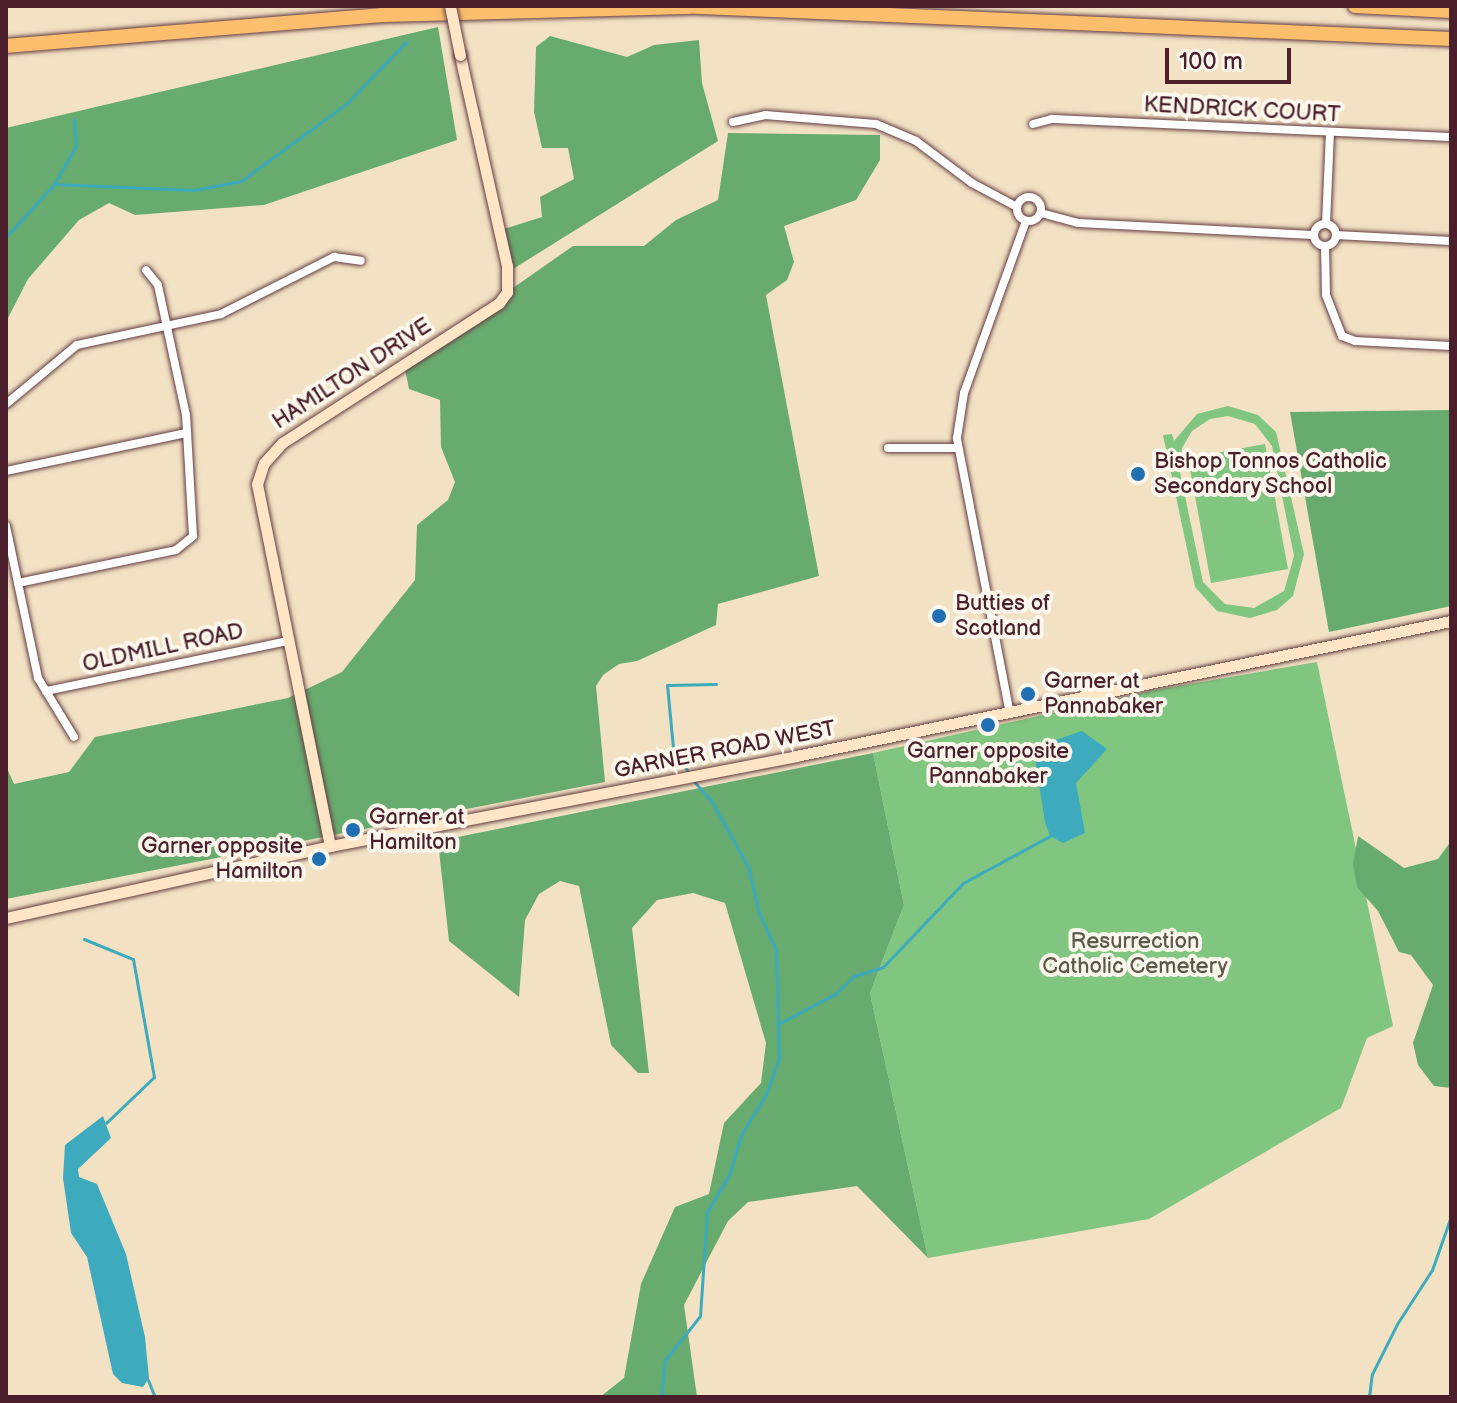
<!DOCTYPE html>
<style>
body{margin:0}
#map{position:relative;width:1457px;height:1403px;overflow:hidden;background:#f2e1c3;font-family:"Balsamiq Sans",sans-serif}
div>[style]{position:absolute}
.green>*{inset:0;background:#80c681}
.forest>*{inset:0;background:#68ab6f}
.water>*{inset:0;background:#3eaabd}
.stream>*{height:3px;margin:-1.5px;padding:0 1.5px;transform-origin:1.5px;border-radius:1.5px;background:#3eaabd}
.roads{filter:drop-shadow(0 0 2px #633c42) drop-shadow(0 0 2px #633c42)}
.street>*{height:8px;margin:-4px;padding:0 4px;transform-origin:4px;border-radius:4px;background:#fff}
.street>.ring{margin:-4px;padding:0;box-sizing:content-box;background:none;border:8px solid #fff;border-radius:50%}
.secondary>*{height:11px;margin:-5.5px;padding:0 5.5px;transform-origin:5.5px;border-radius:5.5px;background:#fde5c5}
.highway>*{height:14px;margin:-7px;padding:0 7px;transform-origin:7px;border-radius:7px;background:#fabe6d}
.bridges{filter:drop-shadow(0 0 2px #633c42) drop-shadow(0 0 2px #633c42)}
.secondary-bridge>*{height:11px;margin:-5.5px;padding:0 5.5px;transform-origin:5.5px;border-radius:5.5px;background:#fde5c5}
.dots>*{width:22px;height:22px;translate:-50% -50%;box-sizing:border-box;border:4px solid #fbf7ec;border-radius:50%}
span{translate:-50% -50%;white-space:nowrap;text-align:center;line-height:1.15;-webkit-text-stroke:8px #fbf7ec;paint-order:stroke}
.street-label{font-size:22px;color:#4a1f2b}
.poi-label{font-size:22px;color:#4a1f2b}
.left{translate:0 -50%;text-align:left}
.right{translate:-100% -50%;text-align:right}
.park-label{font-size:22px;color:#5d5949}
.frame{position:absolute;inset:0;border:8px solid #4a1f2b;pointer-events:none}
.scale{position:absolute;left:1165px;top:48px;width:126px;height:36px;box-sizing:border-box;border:4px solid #4a1f2b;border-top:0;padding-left:10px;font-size:24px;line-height:28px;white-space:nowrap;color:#4a1f2b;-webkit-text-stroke:6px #fbf7ec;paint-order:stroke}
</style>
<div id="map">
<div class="green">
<i style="clip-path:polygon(evenodd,1228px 406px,1258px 415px,1276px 432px,1304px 554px,1293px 596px,1277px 610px,1250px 618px,1217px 611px,1195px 587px,1163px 435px,1172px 434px,1174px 441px,1197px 414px,1228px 406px,1228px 416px,1255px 424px,1272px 446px,1294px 556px,1284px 591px,1254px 608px,1225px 604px,1203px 582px,1180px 472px,1182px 448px,1192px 431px,1210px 419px,1228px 416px)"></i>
<i style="clip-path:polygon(1265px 444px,1288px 569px,1211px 583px,1188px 458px)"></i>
<i style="clip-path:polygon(1317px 662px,1393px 1026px,1367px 1038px,1341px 1108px,1149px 1219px,928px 1258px,870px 993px,904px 905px,873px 753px,1155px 690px)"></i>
</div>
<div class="forest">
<i style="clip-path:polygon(438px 27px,457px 140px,264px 205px,135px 215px,109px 203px,79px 220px,28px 279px,6px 322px,6px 128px)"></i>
<i style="clip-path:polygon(550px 36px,627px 57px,654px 45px,699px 40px,702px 83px,718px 141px,513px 269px,504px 229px,542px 217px,540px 197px,574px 179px,568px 148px,542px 148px,534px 112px,536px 47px)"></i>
<i style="clip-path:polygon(728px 133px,880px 135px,880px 160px,856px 200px,784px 226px,794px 262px,787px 280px,766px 295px,819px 576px,718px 604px,716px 625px,637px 661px,619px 664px,603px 675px,596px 686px,605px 782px,6px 899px,6px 766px,14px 784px,69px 772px,95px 737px,288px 698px,342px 672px,415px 580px,417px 525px,448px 500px,455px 482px,441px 447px,440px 400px,409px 389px,404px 364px,573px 246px,644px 246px,676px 220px,718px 200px)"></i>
<i style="clip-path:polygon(1451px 410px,1451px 606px,1329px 632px,1290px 412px)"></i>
<i style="clip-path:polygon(873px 753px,904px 905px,870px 993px,928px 1258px,857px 1186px,748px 1202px,728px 1221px,684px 1305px,697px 1397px,600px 1397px,624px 1378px,641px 1284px,675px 1207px,709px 1194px,724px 1123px,761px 1083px,766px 1043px,725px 903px,693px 893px,657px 900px,632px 928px,649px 1073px,638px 1073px,611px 1045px,579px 886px,560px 881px,539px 894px,525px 920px,519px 997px,449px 941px,438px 841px)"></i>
<i style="clip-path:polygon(1358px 836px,1404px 868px,1438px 859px,1451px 841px,1451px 1088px,1434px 1086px,1418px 1065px,1413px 1043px,1433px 985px,1411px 955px,1399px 952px,1378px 911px,1357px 887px,1353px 864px)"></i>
</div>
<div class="water">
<i style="clip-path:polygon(1082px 731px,1107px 749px,1076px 783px,1085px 833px,1063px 843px,1050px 836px,1045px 822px,1035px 759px,1044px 744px)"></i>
<i style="clip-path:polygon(103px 1116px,111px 1138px,78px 1169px,79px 1177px,97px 1184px,126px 1254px,145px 1337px,149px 1378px,143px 1387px,122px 1383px,113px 1374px,87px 1257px,71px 1233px,63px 1178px,65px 1145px)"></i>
</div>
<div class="stream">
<i style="left:128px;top:6px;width:47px"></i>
<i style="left:195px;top:6px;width:23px"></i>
<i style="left:54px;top:184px;width:140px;rotate:2.5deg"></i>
<i style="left:194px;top:190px;width:48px;rotate:-10.8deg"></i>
<i style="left:241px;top:181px;width:132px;rotate:-36.3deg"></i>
<i style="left:347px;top:103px;width:85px;rotate:-46deg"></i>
<i style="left:6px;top:237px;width:72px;rotate:-47.8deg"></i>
<i style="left:54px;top:184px;width:44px;rotate:-59.9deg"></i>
<i style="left:76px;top:146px;width:27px;rotate:-94deg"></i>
<i style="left:690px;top:775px;width:32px;rotate:-122deg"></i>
<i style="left:673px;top:748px;width:63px;rotate:-95.4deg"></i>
<i style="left:667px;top:685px;width:49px;rotate:-1.2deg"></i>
<i style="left:84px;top:939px;width:53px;rotate:22.2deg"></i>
<i style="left:133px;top:959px;width:120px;rotate:79.9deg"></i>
<i style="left:154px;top:1077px;width:66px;rotate:136.2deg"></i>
<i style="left:780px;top:1023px;width:62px;rotate:-27.8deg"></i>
<i style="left:835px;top:994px;width:26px;rotate:-43deg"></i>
<i style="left:854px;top:976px;width:30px;rotate:-17deg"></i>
<i style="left:883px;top:967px;width:116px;rotate:-46.4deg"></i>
<i style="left:963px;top:883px;width:99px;rotate:-28.4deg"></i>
<i style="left:148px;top:1380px;width:18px;rotate:68deg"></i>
<i style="left:661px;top:1397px;width:37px;rotate:-84deg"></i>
<i style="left:665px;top:1360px;width:56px;rotate:-51.5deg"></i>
<i style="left:700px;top:1316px;width:104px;rotate:-86.1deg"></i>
<i style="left:707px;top:1212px;width:43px;rotate:-59.3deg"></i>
<i style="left:729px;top:1175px;width:42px;rotate:-73.3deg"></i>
<i style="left:741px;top:1135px;width:48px;rotate:-58.6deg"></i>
<i style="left:766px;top:1094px;width:38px;rotate:-70deg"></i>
<i style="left:779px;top:1058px;width:108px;rotate:-91.6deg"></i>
<i style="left:776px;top:950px;width:41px;rotate:-114.7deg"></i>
<i style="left:759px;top:913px;width:47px;rotate:-103.4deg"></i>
<i style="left:748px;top:867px;width:74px;rotate:-119deg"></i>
<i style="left:712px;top:802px;width:28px;rotate:-131deg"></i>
<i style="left:1369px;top:1397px;width:23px;rotate:-83deg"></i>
<i style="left:1372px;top:1374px;width:56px;rotate:-63.4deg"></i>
<i style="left:1397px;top:1324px;width:64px;rotate:-57.1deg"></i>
<i style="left:1432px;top:1270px;width:57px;rotate:-70.6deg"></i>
</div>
<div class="roads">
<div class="street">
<i style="left:733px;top:122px;width:33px;rotate:-12deg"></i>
<i style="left:765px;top:115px;width:111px;rotate:4.6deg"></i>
<i style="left:876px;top:124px;width:43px;rotate:23deg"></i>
<i style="left:916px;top:141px;width:70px;rotate:36.9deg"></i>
<i style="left:972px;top:183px;width:51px;rotate:28.1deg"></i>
<i style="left:1033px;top:124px;width:20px;rotate:-15deg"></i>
<i style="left:1052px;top:119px;width:399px;rotate:2.6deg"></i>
<i class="ring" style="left:1017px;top:197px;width:16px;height:16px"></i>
<i style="left:1041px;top:213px;width:38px;rotate:15deg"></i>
<i style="left:1078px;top:223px;width:236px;rotate:2.9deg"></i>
<i style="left:1326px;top:224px;width:92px;rotate:-87.5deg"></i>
<i class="ring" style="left:1314px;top:224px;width:14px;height:14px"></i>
<i style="left:1336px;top:235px;width:115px;rotate:3deg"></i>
<i style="left:1325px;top:246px;width:49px;rotate:88.8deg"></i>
<i style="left:1326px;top:295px;width:44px;rotate:68.7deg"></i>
<i style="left:1342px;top:336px;width:14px;rotate:21deg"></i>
<i style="left:1355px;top:341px;width:96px;rotate:3deg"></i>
<i style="left:6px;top:404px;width:92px;rotate:-39.7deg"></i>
<i style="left:77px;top:345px;width:147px;rotate:-12.1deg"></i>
<i style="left:221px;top:314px;width:127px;rotate:-26.8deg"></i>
<i style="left:334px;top:257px;width:27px;rotate:8deg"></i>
<i style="left:888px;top:448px;width:70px"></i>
<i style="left:6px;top:471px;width:185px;rotate:-11.9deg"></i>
<i style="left:6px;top:526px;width:155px;rotate:78.1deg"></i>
<i style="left:38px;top:678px;width:69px;rotate:58.6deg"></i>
<i style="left:18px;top:583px;width:161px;rotate:-11.8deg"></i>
<i style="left:176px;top:550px;width:22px;rotate:-39deg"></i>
<i style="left:193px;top:536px;width:121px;rotate:-93.3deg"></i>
<i style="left:186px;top:415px;width:133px;rotate:-102.2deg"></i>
<i style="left:158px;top:285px;width:19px;rotate:-129deg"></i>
<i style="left:46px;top:691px;width:246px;rotate:-11.7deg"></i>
<i style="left:1009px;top:709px;width:276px;rotate:-100.9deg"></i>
<i style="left:957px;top:438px;width:46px;rotate:-81.2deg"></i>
<i style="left:964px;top:393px;width:183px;rotate:-70.2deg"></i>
</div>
<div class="secondary">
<i style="left:330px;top:846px;width:369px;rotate:-101.4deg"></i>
<i style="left:257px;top:484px;width:22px;rotate:-72deg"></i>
<i style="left:264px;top:463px;width:27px;rotate:-48deg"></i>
<i style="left:282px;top:443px;width:258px;rotate:-32.8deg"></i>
<i style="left:499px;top:303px;width:14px;rotate:-54deg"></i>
<i style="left:507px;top:292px;width:26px;rotate:-90deg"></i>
<i style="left:507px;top:266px;width:216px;rotate:-102.6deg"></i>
<i style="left:6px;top:918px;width:332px;rotate:-12.5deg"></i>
<i style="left:330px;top:846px;width:475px;rotate:-10.9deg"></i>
<i style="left:796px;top:756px;width:669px;rotate:-11.65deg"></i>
</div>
<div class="highway">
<i style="left:678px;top:6px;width:774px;rotate:2.44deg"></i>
<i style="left:1355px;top:6px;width:96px;rotate:3deg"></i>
<i style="left:6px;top:46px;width:377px;rotate:-4.7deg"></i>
<i style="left:382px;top:15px;width:306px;rotate:-1.5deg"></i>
</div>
</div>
<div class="bridges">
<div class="secondary-bridge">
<i style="left:450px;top:6px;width:50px;rotate:78.5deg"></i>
</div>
</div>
<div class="dots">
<i style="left:1138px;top:474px;background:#1f6fb2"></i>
<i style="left:939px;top:616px;background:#1f6fb2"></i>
<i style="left:1028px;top:694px;background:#1f6fb2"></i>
<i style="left:988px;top:725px;background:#1f6fb2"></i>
<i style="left:353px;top:830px;background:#1f6fb2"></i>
<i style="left:319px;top:859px;background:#1f6fb2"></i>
</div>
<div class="street-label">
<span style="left:1242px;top:110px;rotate:3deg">KENDRICK COURT</span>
<span style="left:352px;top:374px;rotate:-33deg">HAMILTON DRIVE</span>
<span style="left:163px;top:648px;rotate:-12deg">OLDMILL ROAD</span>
<span style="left:725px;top:750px;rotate:-11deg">GARNER ROAD WEST</span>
</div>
<div class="poi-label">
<span class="left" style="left:1154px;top:474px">Bishop Tonnos Catholic<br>Secondary School</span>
<span class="left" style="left:955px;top:616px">Butties of<br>Scotland</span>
<span class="left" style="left:1044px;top:694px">Garner at<br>Pannabaker</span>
<span style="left:988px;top:764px">Garner opposite<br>Pannabaker</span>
<span class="left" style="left:369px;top:830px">Garner at<br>Hamilton</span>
<span class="right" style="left:303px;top:859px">Garner opposite<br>Hamilton</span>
</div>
<div class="park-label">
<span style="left:1135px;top:954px">Resurrection<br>Catholic Cemetery</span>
</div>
<div class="frame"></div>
<div class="scale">100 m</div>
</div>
